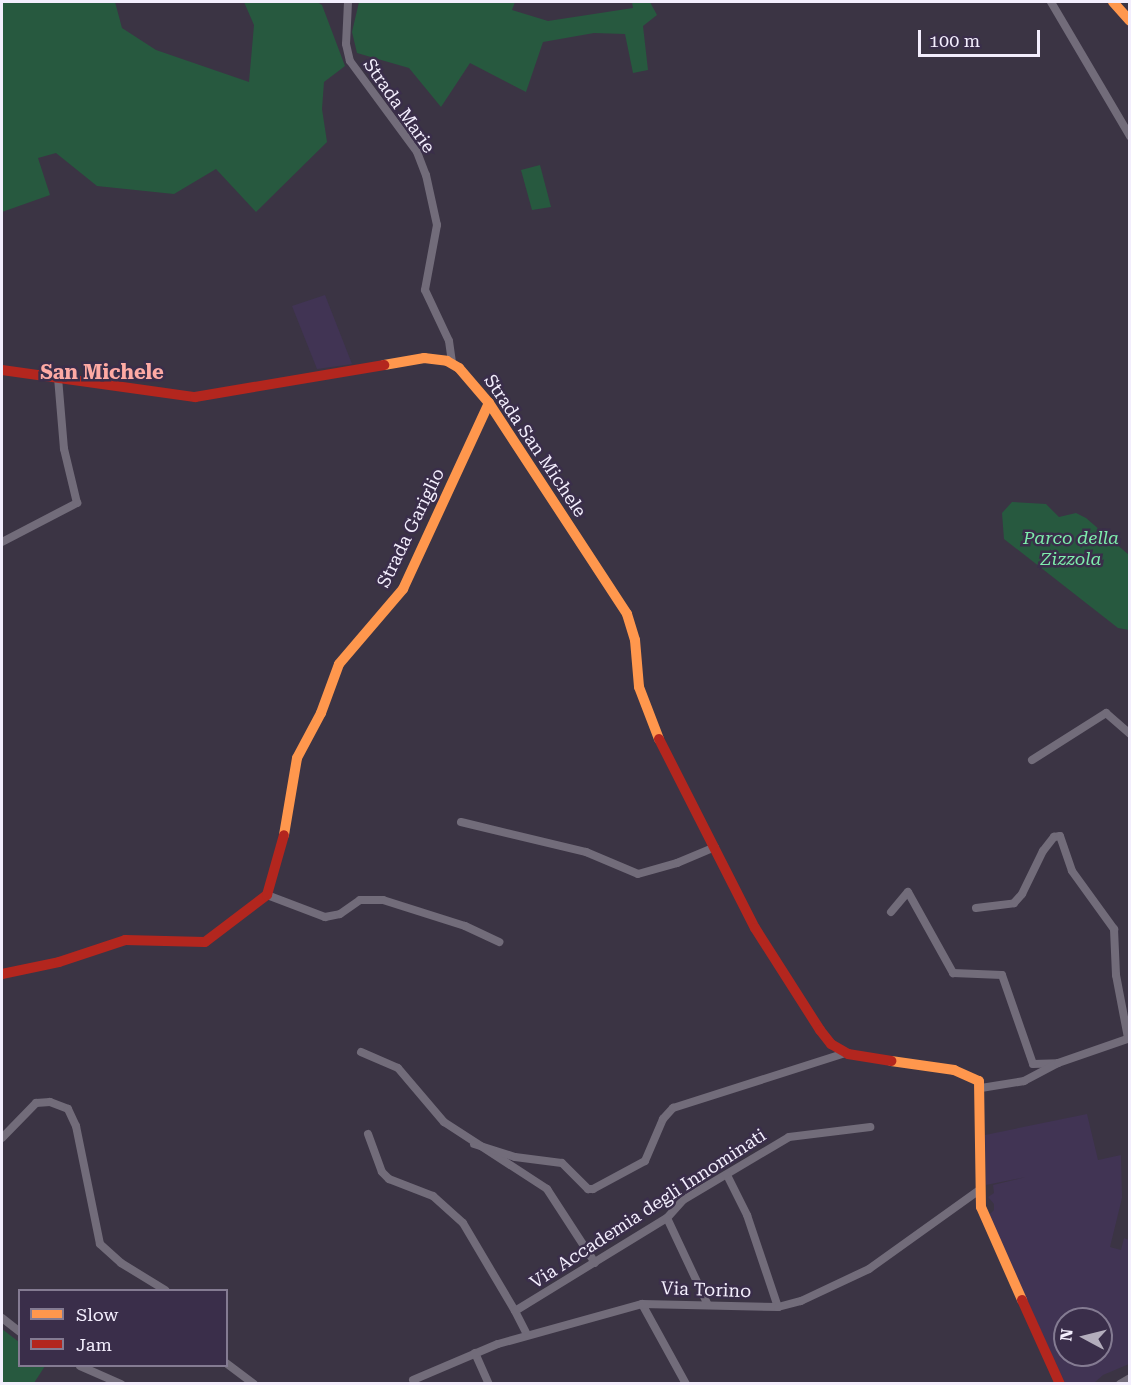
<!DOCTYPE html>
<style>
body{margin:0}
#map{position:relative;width:1131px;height:1385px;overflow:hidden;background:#3b3444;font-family:"Roboto Serif",serif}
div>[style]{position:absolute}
.built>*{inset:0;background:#413454}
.green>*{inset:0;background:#27593f}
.street>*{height:8px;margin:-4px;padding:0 4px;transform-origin:4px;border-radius:4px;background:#726c7a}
.slow>*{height:10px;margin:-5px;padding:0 5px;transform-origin:5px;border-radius:5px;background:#ff974d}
.jam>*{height:10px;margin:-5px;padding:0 5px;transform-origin:5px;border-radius:5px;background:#b3261e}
span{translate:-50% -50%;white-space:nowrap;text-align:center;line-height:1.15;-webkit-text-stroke:5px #3a2e4a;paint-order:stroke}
.street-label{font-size:18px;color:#f3eefd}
.park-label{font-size:18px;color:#7eedac;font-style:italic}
.neighbourhood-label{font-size:20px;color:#feaaa4;font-weight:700}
.frame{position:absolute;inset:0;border:3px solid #f3eefd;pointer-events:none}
.legend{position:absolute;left:18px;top:1289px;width:210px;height:78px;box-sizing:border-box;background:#3a2e4a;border:2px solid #847b92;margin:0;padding:8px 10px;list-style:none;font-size:18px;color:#f3eefd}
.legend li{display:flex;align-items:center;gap:12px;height:30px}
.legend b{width:30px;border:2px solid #847b92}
.north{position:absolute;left:1053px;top:1307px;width:60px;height:60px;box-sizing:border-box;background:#3a2e4a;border:2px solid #847b92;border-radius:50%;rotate:277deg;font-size:16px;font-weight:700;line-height:24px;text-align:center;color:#f3eefd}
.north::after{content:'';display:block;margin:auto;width:21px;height:27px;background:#b3adbc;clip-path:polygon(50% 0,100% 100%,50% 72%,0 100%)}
.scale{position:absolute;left:918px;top:30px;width:122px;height:27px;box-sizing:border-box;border:3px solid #f3eefd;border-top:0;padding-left:8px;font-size:18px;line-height:21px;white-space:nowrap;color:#f3eefd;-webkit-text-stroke:4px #3a2e4a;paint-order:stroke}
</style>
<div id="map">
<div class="built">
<i style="clip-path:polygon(325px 295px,352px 364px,317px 369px,292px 306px)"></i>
<i style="clip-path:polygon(evenodd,1087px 1114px,1098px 1160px,1121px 1155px,1122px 1198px,1110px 1247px,1121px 1250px,1124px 1238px,1129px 1240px,1129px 1364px,1103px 1375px,1094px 1383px,1065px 1383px,988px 1216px,994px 1210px,994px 1204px,988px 1197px,994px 1193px,993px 1185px,1026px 1177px,986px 1185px,985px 1135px,1087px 1114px,1065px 1319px,1101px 1319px,1101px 1355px,1065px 1355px,1065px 1319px)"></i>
</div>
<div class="green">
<i style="clip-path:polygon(2px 2px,115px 2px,122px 28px,156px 50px,249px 82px,254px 25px,244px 2px,317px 2px,322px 5px,345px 66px,324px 82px,322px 109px,327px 142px,256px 212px,216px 169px,174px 194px,97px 186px,56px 153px,38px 158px,50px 195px,2px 212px)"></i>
<i style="clip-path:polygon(359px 2px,515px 2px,512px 10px,548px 21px,633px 8px,632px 2px,650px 2px,657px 15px,643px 26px,648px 70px,633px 73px,625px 34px,594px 33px,543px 42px,526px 92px,470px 63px,441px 107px,409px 68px,357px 53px,352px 32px)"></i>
<i style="clip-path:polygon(540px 165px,551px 207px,532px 210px,521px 170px)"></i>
<i style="clip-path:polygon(1012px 502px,1046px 504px,1059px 517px,1076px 513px,1086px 518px,1129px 555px,1129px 630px,1118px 628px,1004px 539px,1002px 513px)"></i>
<i style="clip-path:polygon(2px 1329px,19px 1342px,20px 1366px,45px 1366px,34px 1383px,2px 1383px)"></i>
</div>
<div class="street">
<i style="left:348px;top:2px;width:42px;rotate:92.7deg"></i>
<i style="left:346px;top:44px;width:17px;rotate:77deg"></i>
<i style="left:350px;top:61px;width:113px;rotate:53.6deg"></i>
<i style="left:417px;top:152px;width:25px;rotate:69deg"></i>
<i style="left:426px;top:175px;width:51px;rotate:77.6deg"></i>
<i style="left:437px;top:225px;width:66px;rotate:100.5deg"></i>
<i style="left:425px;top:290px;width:56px;rotate:64.8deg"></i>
<i style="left:449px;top:341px;width:22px;rotate:82deg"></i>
<i style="left:1051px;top:2px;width:156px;rotate:59.5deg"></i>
<i style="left:2px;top:542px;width:85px;rotate:-27.5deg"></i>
<i style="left:77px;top:503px;width:56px;rotate:-103.5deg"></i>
<i style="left:64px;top:449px;width:71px;rotate:-94.8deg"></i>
<i style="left:1032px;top:760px;width:88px;rotate:-32.4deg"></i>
<i style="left:1106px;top:713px;width:32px;rotate:41deg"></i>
<i style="left:461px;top:822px;width:129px;rotate:13.5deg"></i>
<i style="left:586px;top:852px;width:56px;rotate:22.9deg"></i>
<i style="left:638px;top:874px;width:41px;rotate:-15.8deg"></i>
<i style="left:677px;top:863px;width:41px;rotate:-22.8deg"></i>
<i style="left:267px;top:895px;width:62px;rotate:20.8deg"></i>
<i style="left:325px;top:917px;width:15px;rotate:-11deg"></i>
<i style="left:340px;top:914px;width:24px;rotate:-35deg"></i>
<i style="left:360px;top:900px;width:23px"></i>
<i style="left:383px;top:900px;width:86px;rotate:17.6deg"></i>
<i style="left:465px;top:926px;width:38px;rotate:25deg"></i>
<i style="left:976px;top:908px;width:38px;rotate:-7deg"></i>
<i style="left:1014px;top:903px;width:12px;rotate:-48deg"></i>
<i style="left:1022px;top:894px;width:48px;rotate:-64deg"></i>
<i style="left:1043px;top:851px;width:18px;rotate:-52deg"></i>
<i style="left:1054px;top:837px;width:6px;rotate:-9deg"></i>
<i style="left:1060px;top:836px;width:37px;rotate:71deg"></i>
<i style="left:1072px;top:871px;width:72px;rotate:54.1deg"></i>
<i style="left:1114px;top:929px;width:46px;rotate:87.5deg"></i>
<i style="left:1116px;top:975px;width:64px;rotate:79.2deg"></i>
<i style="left:891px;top:912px;width:26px;rotate:-50deg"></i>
<i style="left:908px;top:892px;width:93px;rotate:60.9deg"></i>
<i style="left:953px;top:973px;width:49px;rotate:2.3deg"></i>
<i style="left:1002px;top:975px;width:94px;rotate:70.8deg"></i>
<i style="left:1033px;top:1064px;width:25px;rotate:-2deg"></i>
<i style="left:361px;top:1052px;width:40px;rotate:23.4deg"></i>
<i style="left:398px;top:1068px;width:71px;rotate:49.6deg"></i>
<i style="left:444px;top:1122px;width:123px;rotate:33deg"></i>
<i style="left:547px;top:1189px;width:88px;rotate:57deg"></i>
<i style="left:981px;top:1088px;width:44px;rotate:-9.2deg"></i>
<i style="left:1024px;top:1081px;width:38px;rotate:-28deg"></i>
<i style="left:1058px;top:1063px;width:76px;rotate:-19.1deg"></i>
<i style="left:368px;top:1134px;width:40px;rotate:69.8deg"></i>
<i style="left:382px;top:1172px;width:10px;rotate:45deg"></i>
<i style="left:389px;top:1179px;width:47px;rotate:21.1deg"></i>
<i style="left:433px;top:1196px;width:40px;rotate:42deg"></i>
<i style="left:463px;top:1223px;width:102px;rotate:59.4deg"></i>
<i style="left:515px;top:1311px;width:178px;rotate:-31.5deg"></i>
<i style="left:667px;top:1218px;width:24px;rotate:-48deg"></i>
<i style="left:683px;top:1200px;width:123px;rotate:-30.7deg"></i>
<i style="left:789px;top:1137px;width:82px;rotate:-7deg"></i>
<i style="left:2px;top:1138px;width:49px;rotate:-45.8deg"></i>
<i style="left:36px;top:1103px;width:14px;rotate:-4deg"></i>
<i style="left:50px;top:1102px;width:19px;rotate:21deg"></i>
<i style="left:68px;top:1109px;width:19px;rotate:65deg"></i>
<i style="left:76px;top:1126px;width:120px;rotate:78.5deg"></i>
<i style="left:100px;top:1244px;width:28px;rotate:42deg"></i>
<i style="left:121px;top:1263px;width:52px;rotate:31.5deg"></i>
<i style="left:474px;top:1144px;width:43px;rotate:17.6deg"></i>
<i style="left:515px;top:1157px;width:47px;rotate:7.3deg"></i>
<i style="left:562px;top:1163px;width:37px;rotate:45deg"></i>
<i style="left:588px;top:1189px;width:5px"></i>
<i style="left:593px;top:1189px;width:59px;rotate:-28.3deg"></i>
<i style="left:645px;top:1161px;width:46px;rotate:-66.8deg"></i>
<i style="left:663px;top:1119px;width:15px;rotate:-48deg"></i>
<i style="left:673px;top:1108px;width:181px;rotate:-17.7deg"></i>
<i style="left:727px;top:1175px;width:45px;rotate:63.4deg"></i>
<i style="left:747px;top:1215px;width:97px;rotate:71.4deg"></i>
<i style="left:667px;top:1218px;width:96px;rotate:64.8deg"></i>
<i style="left:642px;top:1304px;width:91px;rotate:61.2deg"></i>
<i style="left:515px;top:1311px;width:27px;rotate:63deg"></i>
<i style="left:2px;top:1318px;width:23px;rotate:38deg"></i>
<i style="left:475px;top:1353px;width:34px;rotate:66deg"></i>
<i style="left:226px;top:1363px;width:35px;rotate:37deg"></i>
<i style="left:80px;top:1366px;width:45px;rotate:23.7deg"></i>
<i style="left:413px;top:1380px;width:92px;rotate:-23deg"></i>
<i style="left:498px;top:1344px;width:149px;rotate:-15.5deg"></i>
<i style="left:642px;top:1304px;width:136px;rotate:1.3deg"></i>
<i style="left:778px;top:1307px;width:24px;rotate:-15deg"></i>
<i style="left:801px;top:1301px;width:75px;rotate:-25.2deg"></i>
<i style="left:869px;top:1269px;width:134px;rotate:-35.6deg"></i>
<i style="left:1120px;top:1384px;width:12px;rotate:-31deg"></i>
</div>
<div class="slow">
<i style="left:1113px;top:2px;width:25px;rotate:48deg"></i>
<i style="left:384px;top:365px;width:41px;rotate:-9.9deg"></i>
<i style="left:424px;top:358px;width:23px;rotate:7deg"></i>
<i style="left:447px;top:361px;width:14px;rotate:30deg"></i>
<i style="left:459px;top:368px;width:46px;rotate:49.4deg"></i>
<i style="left:489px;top:403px;width:252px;rotate:56.8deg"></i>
<i style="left:627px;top:614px;width:27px;rotate:73deg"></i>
<i style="left:635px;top:640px;width:47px;rotate:85.1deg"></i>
<i style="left:639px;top:687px;width:56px;rotate:69deg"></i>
<i style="left:284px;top:835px;width:78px;rotate:-80.4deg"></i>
<i style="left:297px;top:758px;width:51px;rotate:-61.9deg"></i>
<i style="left:321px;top:713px;width:52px;rotate:-69.8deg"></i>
<i style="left:339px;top:664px;width:99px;rotate:-49.5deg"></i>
<i style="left:403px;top:589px;width:205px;rotate:-65.2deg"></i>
<i style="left:891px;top:1061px;width:64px;rotate:8.1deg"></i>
<i style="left:954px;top:1070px;width:27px;rotate:24deg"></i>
<i style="left:979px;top:1081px;width:126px;rotate:89.1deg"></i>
<i style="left:981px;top:1207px;width:102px;rotate:66.2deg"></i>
</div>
<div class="jam">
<i style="left:2px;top:370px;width:195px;rotate:8deg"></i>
<i style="left:195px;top:397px;width:192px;rotate:-9.6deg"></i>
<i style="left:659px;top:739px;width:212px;rotate:63.1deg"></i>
<i style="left:755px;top:928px;width:121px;rotate:57.5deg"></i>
<i style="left:820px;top:1030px;width:18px;rotate:52deg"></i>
<i style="left:831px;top:1044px;width:20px;rotate:30deg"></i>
<i style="left:848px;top:1054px;width:44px;rotate:9.2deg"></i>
<i style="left:2px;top:974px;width:58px;rotate:-11.9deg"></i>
<i style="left:59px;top:962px;width:70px;rotate:-18.4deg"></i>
<i style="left:125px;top:940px;width:80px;rotate:1.4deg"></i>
<i style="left:205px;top:942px;width:78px;rotate:-37.2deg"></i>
<i style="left:267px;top:895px;width:62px;rotate:-74.2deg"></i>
<i style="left:1022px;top:1300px;width:92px;rotate:65.7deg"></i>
</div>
<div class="street-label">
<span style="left:399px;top:106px;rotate:55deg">Strada Marie</span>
<span style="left:535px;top:446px;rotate:56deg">Strada San Michele</span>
<span style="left:411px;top:528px;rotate:-64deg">Strada Gariglio</span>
<span style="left:648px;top:1209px;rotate:-33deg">Via Accademia degli Innominati</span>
<span style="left:706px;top:1290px;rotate:2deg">Via Torino</span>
</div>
<div class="park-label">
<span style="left:1071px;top:549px">Parco della<br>Zizzola</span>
</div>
<div class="neighbourhood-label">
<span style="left:102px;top:372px">San Michele</span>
</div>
<div class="frame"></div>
<ul class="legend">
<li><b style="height:8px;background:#ff974d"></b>Slow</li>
<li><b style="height:8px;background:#b3261e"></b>Jam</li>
</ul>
<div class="north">N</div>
<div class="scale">100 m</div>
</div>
